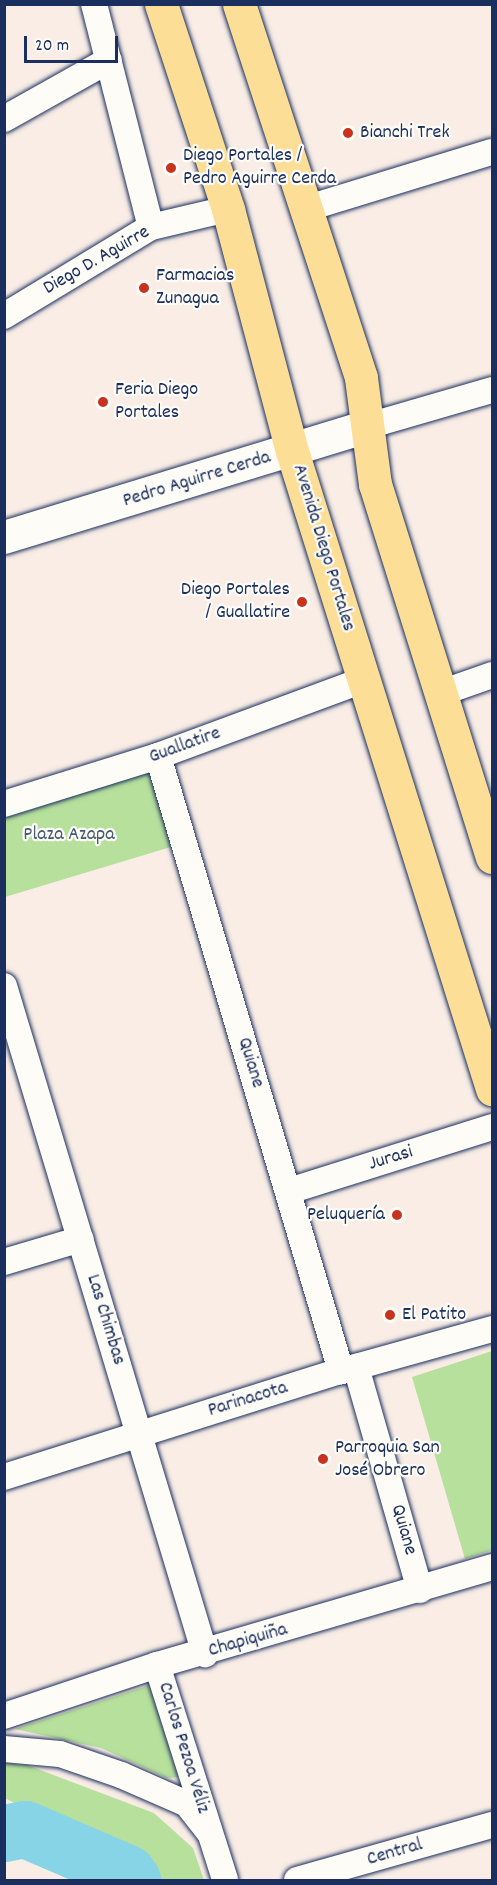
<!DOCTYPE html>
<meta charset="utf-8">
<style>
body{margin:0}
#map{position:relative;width:497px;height:1885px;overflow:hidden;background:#f9ede6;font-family:Dekko,sans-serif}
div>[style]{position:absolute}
.green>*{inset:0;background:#b7e09c}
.river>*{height:57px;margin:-28.5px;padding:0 28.5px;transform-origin:28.5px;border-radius:28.5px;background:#88d4e7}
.roads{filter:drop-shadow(0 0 2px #1b2f5e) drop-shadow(0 0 2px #1b2f5e)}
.street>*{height:26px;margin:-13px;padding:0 13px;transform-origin:13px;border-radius:13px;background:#fdfcf7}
.secondary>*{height:33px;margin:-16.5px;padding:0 16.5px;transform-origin:16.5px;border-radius:16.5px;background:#fdfcf7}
.primary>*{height:33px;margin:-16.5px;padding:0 16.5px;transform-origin:16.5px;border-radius:16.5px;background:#fcde96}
.dots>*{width:16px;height:16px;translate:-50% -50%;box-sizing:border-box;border:3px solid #fdfcf7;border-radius:50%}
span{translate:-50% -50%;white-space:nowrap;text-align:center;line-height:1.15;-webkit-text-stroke:4.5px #fdfcf7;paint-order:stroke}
.poi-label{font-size:20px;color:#1b2f5e}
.left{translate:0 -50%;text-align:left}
.right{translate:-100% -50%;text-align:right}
.street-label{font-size:20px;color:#1b2f5e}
.park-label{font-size:20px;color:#425b6e}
.frame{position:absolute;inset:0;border:6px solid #1b2f5e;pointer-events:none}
.scale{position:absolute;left:24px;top:36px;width:94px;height:27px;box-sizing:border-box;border:3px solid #1b2f5e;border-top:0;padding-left:8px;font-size:18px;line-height:21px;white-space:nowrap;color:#1b2f5e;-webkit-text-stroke:4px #fdfcf7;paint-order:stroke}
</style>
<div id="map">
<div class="green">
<i style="clip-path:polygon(150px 768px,174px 846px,5px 897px,5px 810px)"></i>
<i style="clip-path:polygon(492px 1351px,492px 1550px,465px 1559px,412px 1377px)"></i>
<i style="clip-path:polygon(150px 1685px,179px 1777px,167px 1778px,101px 1748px,15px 1729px)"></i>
<i style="clip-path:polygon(5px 1763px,27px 1765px,154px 1813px,193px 1848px,204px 1880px,144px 1880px,115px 1857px,5px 1798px)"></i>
</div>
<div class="river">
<i style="left:4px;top:1833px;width:21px;rotate:-11deg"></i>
<i style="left:25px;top:1829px;width:111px;rotate:23.3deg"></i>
<i style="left:127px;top:1873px;width:9px;rotate:54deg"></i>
</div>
<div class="roads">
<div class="street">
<i style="left:94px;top:4px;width:230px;rotate:75.7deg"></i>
<i style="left:4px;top:119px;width:120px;rotate:-29.3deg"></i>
<i style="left:305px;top:209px;width:195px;rotate:-17deg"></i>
<i style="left:4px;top:316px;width:172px;rotate:-31.2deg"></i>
<i style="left:151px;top:227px;width:79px;rotate:-13.2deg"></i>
<i style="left:368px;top:426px;width:129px;rotate:-16.2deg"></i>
<i style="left:441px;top:693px;width:54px;rotate:-19.4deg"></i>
<i style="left:158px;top:756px;width:642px;rotate:73.43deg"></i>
<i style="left:4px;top:804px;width:161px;rotate:-17.3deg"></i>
<i style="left:158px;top:756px;width:220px;rotate:-20.3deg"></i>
<i style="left:4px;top:986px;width:698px;rotate:73.25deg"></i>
<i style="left:289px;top:1191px;width:213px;rotate:-17.5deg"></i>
<i style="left:4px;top:1262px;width:80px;rotate:-16.6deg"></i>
<i style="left:356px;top:1367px;width:232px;rotate:74deg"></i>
<i style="left:4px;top:1477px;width:353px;rotate:-17.5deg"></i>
<i style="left:341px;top:1371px;width:157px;rotate:-15.5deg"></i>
<i style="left:157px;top:1665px;width:225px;rotate:72.4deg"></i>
<i style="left:4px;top:1716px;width:161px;rotate:-18.4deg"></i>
<i style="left:157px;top:1665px;width:349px;rotate:-16.3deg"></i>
<i style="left:4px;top:1749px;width:56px;rotate:5.1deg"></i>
<i style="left:60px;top:1754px;width:65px;rotate:19deg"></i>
<i style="left:121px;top:1775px;width:72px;rotate:23.7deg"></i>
<i style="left:187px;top:1804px;width:36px;rotate:52deg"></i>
<i style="left:297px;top:1880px;width:203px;rotate:-15.8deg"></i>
</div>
<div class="secondary">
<i style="left:4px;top:537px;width:381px;rotate:-17deg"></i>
</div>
<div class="primary">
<i style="left:161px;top:4px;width:216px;rotate:71.9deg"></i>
<i style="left:228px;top:209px;width:250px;rotate:75.2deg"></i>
<i style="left:292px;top:451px;width:669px;rotate:72.59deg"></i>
<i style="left:239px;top:4px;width:393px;rotate:71.9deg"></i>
<i style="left:361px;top:378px;width:107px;rotate:82.5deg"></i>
<i style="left:375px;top:484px;width:391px;rotate:72.6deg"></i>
</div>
</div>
<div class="dots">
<i style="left:348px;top:133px;background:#c8321e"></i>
<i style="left:171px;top:168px;background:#c8321e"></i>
<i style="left:144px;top:288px;background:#c8321e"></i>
<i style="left:103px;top:402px;background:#c8321e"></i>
<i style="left:302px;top:602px;background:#c8321e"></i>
<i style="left:397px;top:1215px;background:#c8321e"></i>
<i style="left:390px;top:1315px;background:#c8321e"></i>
<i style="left:323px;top:1459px;background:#c8321e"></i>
</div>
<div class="poi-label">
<span class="left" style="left:360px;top:133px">Bianchi Trek</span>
<span class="left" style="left:183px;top:168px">Diego Portales /<br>Pedro Aguirre Cerda</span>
<span class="left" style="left:156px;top:288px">Farmacias<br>Zunagua</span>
<span class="left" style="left:115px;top:402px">Feria Diego<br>Portales</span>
<span class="right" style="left:290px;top:602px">Diego Portales<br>/ Guallatire</span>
<span class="right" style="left:385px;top:1215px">Peluquería</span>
<span class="left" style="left:402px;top:1315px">El Patito</span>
<span class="left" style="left:335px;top:1460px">Parroquia San<br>José Obrero</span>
</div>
<div class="street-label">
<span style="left:97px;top:261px;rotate:-30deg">Diego D. Aguirre</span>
<span style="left:197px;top:480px;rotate:-17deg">Pedro Aguirre Cerda</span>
<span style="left:323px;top:548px;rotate:73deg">Avenida Diego Portales</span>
<span style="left:185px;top:746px;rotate:-20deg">Guallatire</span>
<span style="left:250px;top:1063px;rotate:73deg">Quiane</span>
<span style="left:391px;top:1159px;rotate:-17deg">Jurasi</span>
<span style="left:105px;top:1320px;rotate:73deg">Las Chimbas</span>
<span style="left:248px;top:1400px;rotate:-17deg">Parinacota</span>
<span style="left:403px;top:1530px;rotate:74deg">Quiane</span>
<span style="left:248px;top:1641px;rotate:-16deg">Chapiquiña</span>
<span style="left:183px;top:1748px;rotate:73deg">Carlos Pezoa Véliz</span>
<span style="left:395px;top:1853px;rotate:-16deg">Central</span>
</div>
<div class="park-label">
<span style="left:69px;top:835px">Plaza Azapa</span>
</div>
<div class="frame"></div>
<div class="scale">20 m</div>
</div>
